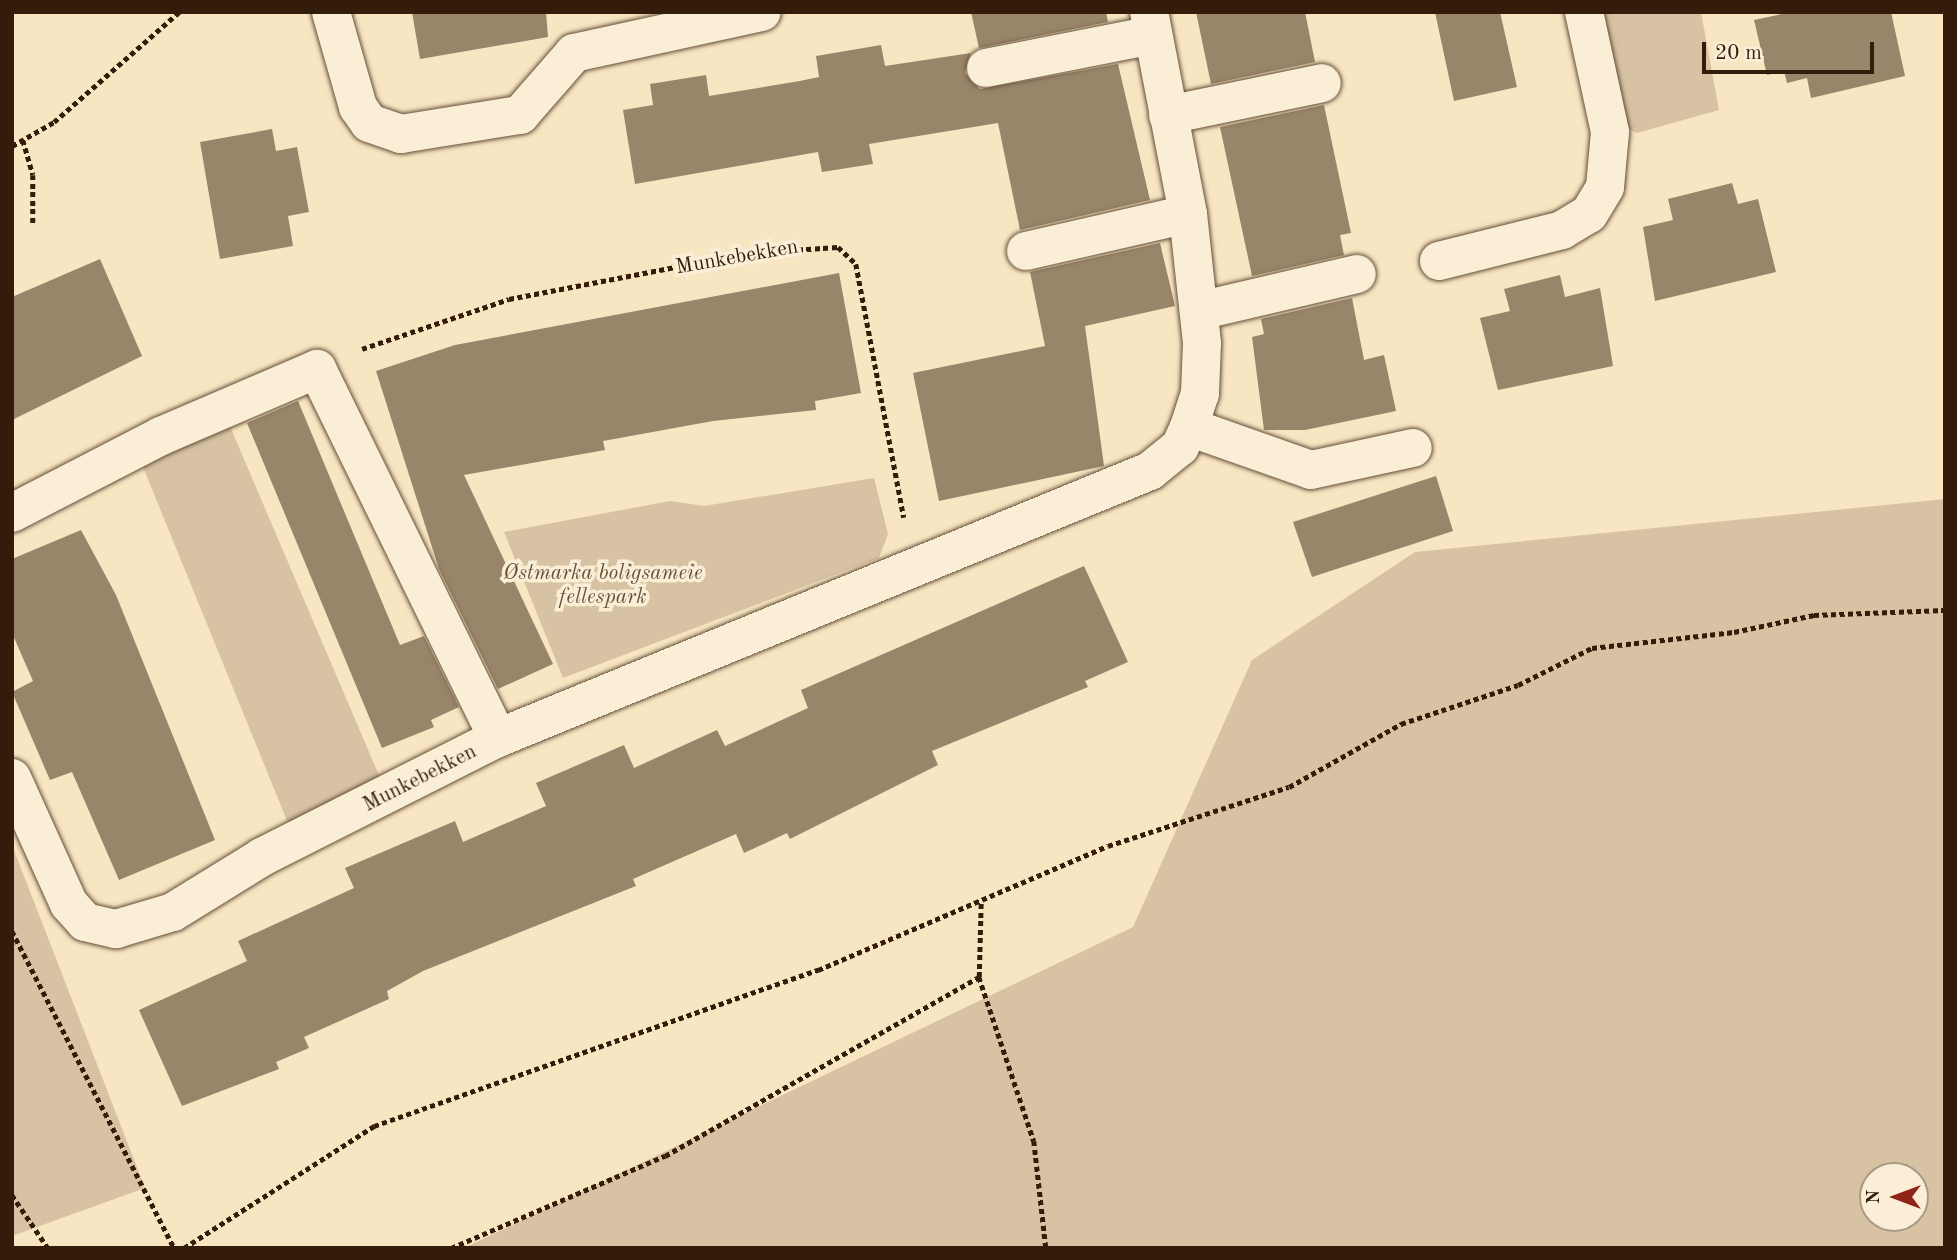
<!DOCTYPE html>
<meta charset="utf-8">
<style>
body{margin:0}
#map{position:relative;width:1957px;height:1260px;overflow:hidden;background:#f8e5c2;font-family:"Old Standard TT",serif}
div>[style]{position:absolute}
.green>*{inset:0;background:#d7c3a3}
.building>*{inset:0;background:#99856a}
.path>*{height:4.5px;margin-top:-2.25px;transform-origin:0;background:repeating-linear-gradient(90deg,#331d0a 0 5px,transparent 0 8.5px)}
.roads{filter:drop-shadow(0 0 2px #644f38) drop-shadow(0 0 2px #644f38)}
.minor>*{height:38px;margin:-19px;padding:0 19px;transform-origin:19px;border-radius:19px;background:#faeed7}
span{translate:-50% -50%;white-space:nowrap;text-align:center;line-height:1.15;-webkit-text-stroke:7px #faeed7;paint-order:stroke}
.street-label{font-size:21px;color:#331d0a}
.park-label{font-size:21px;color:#644f38;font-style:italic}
.frame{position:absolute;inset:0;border:14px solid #331d0a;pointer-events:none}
.north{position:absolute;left:1859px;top:1162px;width:70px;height:70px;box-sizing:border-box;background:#faeed7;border:2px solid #aa9a85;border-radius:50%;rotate:270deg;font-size:19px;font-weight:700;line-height:28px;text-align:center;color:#331d0a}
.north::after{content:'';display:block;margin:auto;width:24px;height:32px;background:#8f2418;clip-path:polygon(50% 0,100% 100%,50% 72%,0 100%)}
.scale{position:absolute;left:1702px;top:42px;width:172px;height:32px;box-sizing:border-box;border:4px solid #331d0a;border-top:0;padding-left:9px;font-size:21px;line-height:24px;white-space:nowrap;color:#331d0a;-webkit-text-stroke:5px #faeed7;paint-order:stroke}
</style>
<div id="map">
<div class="green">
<i style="clip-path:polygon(1597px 12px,1701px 12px,1719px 110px,1637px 133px,1627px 128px)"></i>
<i style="clip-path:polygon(229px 424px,381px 780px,288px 823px,143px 467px)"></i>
<i style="clip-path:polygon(874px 478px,888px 534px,879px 558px,563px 678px,504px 532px,670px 501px,704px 506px)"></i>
<i style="clip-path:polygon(evenodd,1945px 499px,1945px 1248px,464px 1248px,1133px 927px,1252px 660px,1415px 552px,1945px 499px,1915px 1176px,1915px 1218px,1873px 1218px,1873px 1176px,1915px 1176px)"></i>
<i style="clip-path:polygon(12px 845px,145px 1188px,12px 1236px)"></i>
</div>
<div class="building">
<i style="clip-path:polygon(412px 12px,546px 12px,548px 37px,420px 59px)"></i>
<i style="clip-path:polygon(971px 12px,1106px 12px,1108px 22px,979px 48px)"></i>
<i style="clip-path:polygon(1196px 12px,1305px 12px,1315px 62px,1211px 84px)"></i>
<i style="clip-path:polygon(1435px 12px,1500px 12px,1517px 87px,1454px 101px)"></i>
<i style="clip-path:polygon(1791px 12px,1891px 12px,1905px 76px,1811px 98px,1807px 78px,1787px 83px,1784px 71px,1767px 75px,1754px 20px)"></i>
<i style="clip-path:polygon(881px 45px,885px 66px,971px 53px,965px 73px,980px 89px,1118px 64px,1150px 200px,1020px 230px,998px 123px,869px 144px,873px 164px,822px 172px,818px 152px,635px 184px,623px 110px,653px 105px,650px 84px,706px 75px,709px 96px,800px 81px,819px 77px,816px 56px)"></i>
<i style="clip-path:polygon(1324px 105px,1351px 233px,1340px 235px,1344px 255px,1252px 276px,1220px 127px)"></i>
<i style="clip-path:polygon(272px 129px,276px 151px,297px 147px,309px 212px,288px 216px,293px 246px,220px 259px,200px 142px)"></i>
<i style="clip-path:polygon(1732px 183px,1738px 204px,1758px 199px,1776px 272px,1655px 301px,1643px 227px,1673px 220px,1668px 199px)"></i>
<i style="clip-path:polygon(1160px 243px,1175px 306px,1085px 326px,1104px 466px,939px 501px,913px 373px,1045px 346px,1030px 272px)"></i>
<i style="clip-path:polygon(100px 259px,142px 356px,12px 420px,12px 297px)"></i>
<i style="clip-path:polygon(839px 273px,861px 393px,815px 401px,816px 410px,713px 421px,603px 441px,605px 450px,464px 475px,553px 664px,498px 689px,439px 569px,376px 371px,455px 345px)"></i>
<i style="clip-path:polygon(1560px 275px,1565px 297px,1600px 288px,1613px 366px,1498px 390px,1480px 318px,1510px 311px,1504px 289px)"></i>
<i style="clip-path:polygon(1352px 298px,1364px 360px,1384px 355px,1396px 411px,1305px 430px,1264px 430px,1252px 337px,1264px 334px,1261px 319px)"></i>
<i style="clip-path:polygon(298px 401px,400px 645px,424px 636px,459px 707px,431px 720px,434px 727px,382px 748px,247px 423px)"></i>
<i style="clip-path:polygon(1436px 476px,1453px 531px,1312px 577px,1293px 522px)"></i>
<i style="clip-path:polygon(81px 530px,116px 595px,215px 840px,119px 880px,72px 772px,50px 780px,12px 692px,33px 681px,12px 633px,12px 559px)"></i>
<i style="clip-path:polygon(1084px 566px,1128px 662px,1085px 681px,1088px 687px,932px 751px,938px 765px,790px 839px,787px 833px,744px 853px,736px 834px,633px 879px,636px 886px,423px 971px,387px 991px,389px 999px,304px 1037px,309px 1048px,276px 1062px,279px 1069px,182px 1106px,139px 1010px,247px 961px,238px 941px,354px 888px,345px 868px,455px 821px,463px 842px,546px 806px,536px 783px,624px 745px,634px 768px,717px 730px,725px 746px,808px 708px,801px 690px)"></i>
</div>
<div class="path">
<i style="left:23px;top:140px;width:36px;rotate:74deg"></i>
<i style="left:33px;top:175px;width:48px;rotate:90deg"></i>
<i style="left:12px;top:146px;width:48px;rotate:-29.7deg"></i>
<i style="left:54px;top:122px;width:167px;rotate:-41.3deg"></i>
<i style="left:362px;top:349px;width:155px;rotate:-18.8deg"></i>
<i style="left:509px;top:299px;width:242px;rotate:-10.9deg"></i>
<i style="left:747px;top:253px;width:91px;rotate:-3.8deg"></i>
<i style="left:838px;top:247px;width:25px;rotate:43deg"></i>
<i style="left:856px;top:264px;width:258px;rotate:79.3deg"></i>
<i style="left:12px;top:931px;width:356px;rotate:62.9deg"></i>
<i style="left:979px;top:977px;width:173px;rotate:71.5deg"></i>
<i style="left:1034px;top:1141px;width:108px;rotate:83.6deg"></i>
<i style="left:12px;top:1195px;width:64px;rotate:55.8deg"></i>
<i style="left:184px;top:1248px;width:226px;rotate:-32.7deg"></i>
<i style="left:374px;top:1126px;width:471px;rotate:-19.4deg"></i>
<i style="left:818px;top:970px;width:315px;rotate:-23.2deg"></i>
<i style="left:1108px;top:846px;width:190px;rotate:-18.1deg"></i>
<i style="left:1289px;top:787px;width:129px;rotate:-29.4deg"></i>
<i style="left:1401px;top:724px;width:123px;rotate:-18.4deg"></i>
<i style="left:1518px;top:685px;width:83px;rotate:-26.6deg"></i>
<i style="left:1592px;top:648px;width:143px;rotate:-6.4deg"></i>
<i style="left:1734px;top:632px;width:82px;rotate:-12deg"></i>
<i style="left:1814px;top:615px;width:131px;rotate:-2.2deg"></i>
<i style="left:451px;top:1248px;width:233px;rotate:-23.3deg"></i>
<i style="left:665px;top:1156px;width:361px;rotate:-29.7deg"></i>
<i style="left:979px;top:977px;width:75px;rotate:-88.5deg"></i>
</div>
<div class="roads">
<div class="minor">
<i style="left:331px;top:12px;width:99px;rotate:74.1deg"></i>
<i style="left:358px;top:107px;width:19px;rotate:55deg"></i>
<i style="left:369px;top:123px;width:34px;rotate:19deg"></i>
<i style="left:401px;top:134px;width:121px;rotate:-9.1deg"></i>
<i style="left:520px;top:115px;width:82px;rotate:-48.9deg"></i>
<i style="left:574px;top:53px;width:192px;rotate:-12.3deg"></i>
<i style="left:986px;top:68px;width:170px;rotate:-11.2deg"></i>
<i style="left:1168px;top:115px;width:157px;rotate:-11.7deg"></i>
<i style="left:1026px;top:251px;width:166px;rotate:-12.9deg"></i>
<i style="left:1439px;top:261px;width:127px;rotate:-14.1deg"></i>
<i style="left:1562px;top:230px;width:31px;rotate:-31deg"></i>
<i style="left:1589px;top:214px;width:31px;rotate:-59deg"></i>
<i style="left:1605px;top:187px;width:55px;rotate:-84.8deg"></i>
<i style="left:1610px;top:132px;width:123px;rotate:-102.2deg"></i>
<i style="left:1199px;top:311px;width:162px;rotate:-13.2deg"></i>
<i style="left:1189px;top:427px;width:129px;rotate:19.4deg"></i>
<i style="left:1311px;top:470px;width:104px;rotate:-12.2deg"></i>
<i style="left:12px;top:513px;width:168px;rotate:-27.3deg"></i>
<i style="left:161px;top:436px;width:170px;rotate:-23.2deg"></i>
<i style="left:317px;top:369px;width:411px;rotate:63.9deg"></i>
<i style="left:12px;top:778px;width:138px;rotate:65.7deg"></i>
<i style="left:69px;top:904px;width:24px;rotate:48deg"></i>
<i style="left:85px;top:922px;width:32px;rotate:13deg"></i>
<i style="left:116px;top:929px;width:59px;rotate:-16.6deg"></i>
<i style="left:173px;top:912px;width:105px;rotate:-31.7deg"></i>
<i style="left:262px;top:857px;width:264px;rotate:-26.8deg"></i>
<i style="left:498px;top:738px;width:705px;rotate:-22.27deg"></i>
<i style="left:1150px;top:471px;width:38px;rotate:-39deg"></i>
<i style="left:1180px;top:447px;width:22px;rotate:-66deg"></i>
<i style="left:1189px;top:427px;width:35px;rotate:-72deg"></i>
<i style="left:1200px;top:394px;width:51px;rotate:-87.8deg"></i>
<i style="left:1202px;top:343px;width:130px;rotate:-96.2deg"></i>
<i style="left:1188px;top:214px;width:206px;rotate:-100.9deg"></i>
</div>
</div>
<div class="street-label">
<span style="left:737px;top:258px;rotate:-10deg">Munkebekken</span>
<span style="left:420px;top:779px;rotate:-27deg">Munkebekken</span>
</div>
<div class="park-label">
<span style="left:603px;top:586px">Østmarka boligsameie<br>fellespark</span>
</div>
<div class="frame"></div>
<div class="north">N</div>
<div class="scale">20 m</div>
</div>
